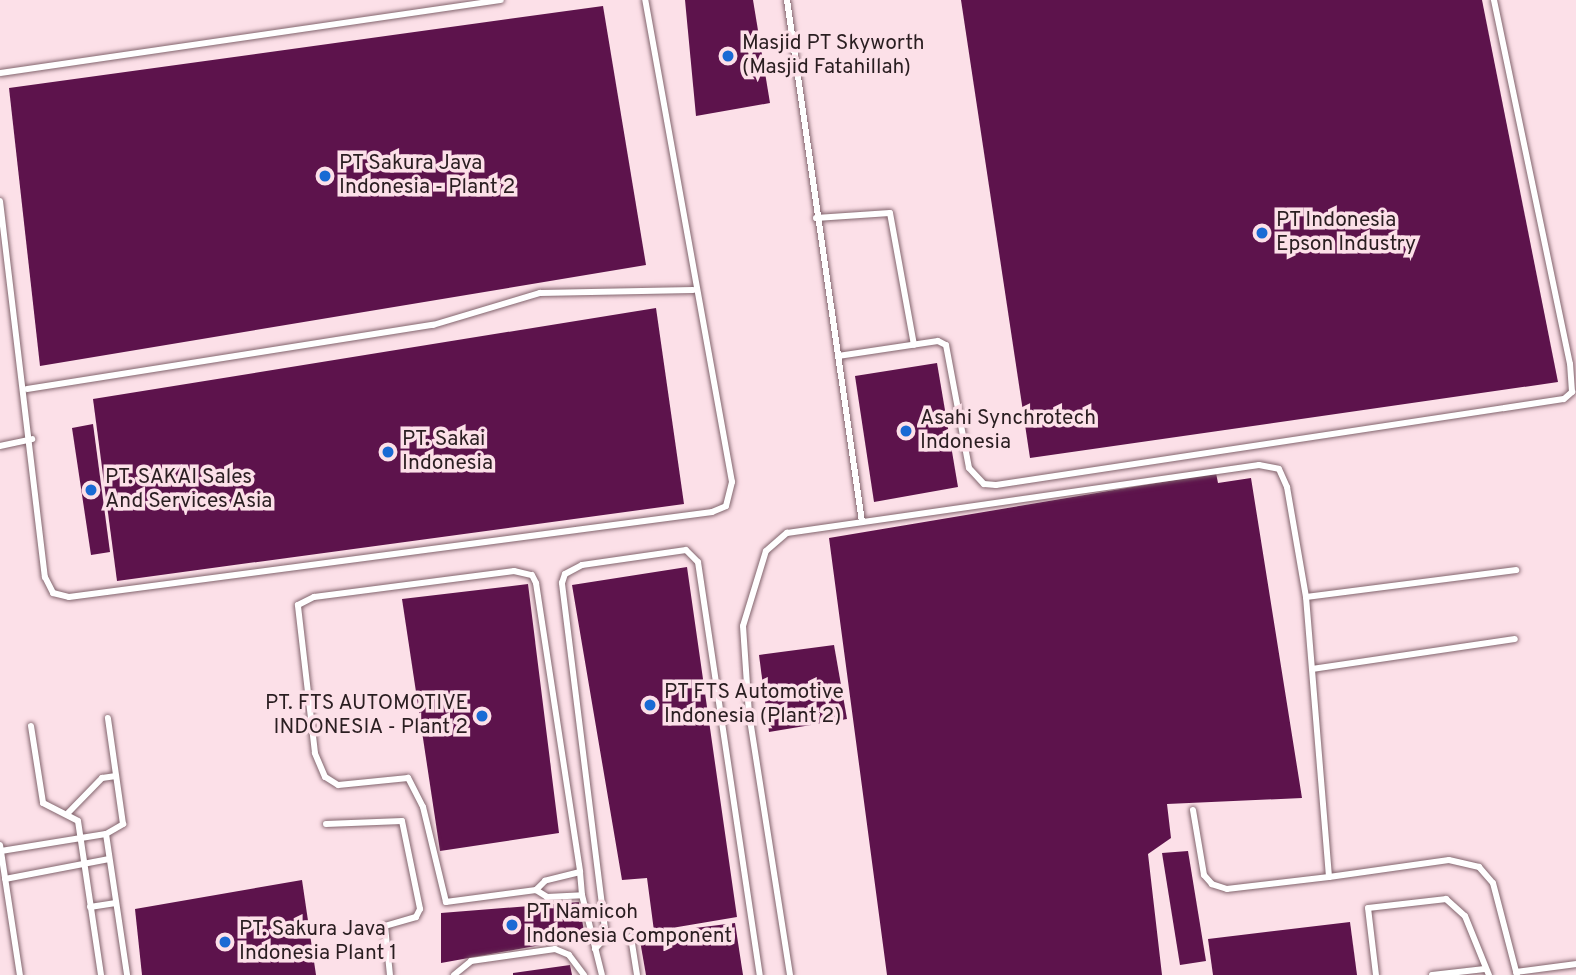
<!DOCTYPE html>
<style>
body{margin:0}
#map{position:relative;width:1576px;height:975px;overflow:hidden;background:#fce0e8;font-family:Overpass,sans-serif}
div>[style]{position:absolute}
.building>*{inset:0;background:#5d134c}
.roads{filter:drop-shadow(0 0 2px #82646d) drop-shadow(0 0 2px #82646d)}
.lane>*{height:6px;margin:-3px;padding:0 3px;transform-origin:3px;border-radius:3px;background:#fff}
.dots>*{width:19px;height:19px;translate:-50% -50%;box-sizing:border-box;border:4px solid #fce0e8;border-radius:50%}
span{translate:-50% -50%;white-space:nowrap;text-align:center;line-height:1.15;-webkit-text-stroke:7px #fce0e8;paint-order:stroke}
.poi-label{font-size:21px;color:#2a1e21}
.left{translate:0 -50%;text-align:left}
.right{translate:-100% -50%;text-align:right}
</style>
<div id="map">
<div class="building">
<i style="clip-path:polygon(685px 0,753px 0,770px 103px,696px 116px)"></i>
<i style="clip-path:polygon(961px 0,1482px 0,1558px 382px,1030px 458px)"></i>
<i style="clip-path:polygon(603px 6px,646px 265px,40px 366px,9px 88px)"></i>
<i style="clip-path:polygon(656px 308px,684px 504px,117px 581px,93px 399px)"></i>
<i style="clip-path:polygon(937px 363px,958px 487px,874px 502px,855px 376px)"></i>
<i style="clip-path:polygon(93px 424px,110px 552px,91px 555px,72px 428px)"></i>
<i style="clip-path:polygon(1216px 473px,1218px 483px,1251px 478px,1302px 798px,1167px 804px,1171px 838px,1148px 854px,1162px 975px,887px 975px,829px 538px)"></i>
<i style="clip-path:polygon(687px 567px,737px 917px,654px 931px,647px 878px,622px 880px,572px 585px)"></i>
<i style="clip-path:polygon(528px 584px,559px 833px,440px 851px,402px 599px)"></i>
<i style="clip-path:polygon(834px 645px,847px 719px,769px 732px,759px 655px)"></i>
<i style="clip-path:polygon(1188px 851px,1206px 961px,1180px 965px,1162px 853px)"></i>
<i style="clip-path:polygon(302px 880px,316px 975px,142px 975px,135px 909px)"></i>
<i style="clip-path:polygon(579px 902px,585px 937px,441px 963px,441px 913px)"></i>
<i style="clip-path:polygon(1350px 922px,1357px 975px,1213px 975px,1208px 939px)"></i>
<i style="clip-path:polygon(735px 923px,743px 975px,646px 975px,639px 935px)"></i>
<i style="clip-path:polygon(570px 965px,572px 975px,513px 975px,513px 973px)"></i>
</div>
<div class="roads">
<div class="lane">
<i style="left:787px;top:0;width:527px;rotate:81.82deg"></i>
<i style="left:0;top:73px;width:506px;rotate:-8.29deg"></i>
<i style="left:0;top:201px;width:379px;rotate:83.2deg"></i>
<i style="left:45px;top:577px;width:18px;rotate:63deg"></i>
<i style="left:53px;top:593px;width:16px;rotate:14deg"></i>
<i style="left:69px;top:597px;width:649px;rotate:-7.53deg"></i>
<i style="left:712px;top:512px;width:15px;rotate:-23deg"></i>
<i style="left:726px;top:506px;width:25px;rotate:-76deg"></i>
<i style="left:732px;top:482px;width:490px;rotate:-100.2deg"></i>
<i style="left:816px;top:218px;width:74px;rotate:-3.9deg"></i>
<i style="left:890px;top:213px;width:134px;rotate:79.7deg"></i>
<i style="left:838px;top:356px;width:101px;rotate:-8.5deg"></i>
<i style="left:938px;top:341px;width:9px;rotate:27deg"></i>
<i style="left:946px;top:345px;width:125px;rotate:79.4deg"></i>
<i style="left:969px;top:468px;width:22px;rotate:47deg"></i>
<i style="left:984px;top:484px;width:12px;rotate:5deg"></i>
<i style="left:996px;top:485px;width:574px;rotate:-8.61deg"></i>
<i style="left:1564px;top:399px;width:11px;rotate:-41deg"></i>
<i style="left:1572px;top:392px;width:28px;rotate:-94deg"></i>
<i style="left:1570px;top:364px;width:372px;rotate:-101.8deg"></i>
<i style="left:27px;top:389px;width:411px;rotate:-9deg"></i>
<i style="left:433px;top:325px;width:112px;rotate:-16.7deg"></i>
<i style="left:540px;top:293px;width:153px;rotate:-1.1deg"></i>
<i style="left:0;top:446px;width:33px;rotate:-12deg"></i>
<i style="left:1306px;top:597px;width:212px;rotate:-7.3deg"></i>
<i style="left:1312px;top:669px;width:205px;rotate:-8.4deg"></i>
<i style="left:31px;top:726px;width:78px;rotate:81.1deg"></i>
<i style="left:43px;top:803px;width:39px;rotate:27deg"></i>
<i style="left:78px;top:821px;width:156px;rotate:81.5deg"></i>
<i style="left:68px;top:813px;width:49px;rotate:-45.8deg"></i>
<i style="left:102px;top:778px;width:14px;rotate:-8deg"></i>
<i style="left:326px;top:824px;width:76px;rotate:-2.3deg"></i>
<i style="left:402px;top:821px;width:90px;rotate:78.4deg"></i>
<i style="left:420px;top:909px;width:9px;rotate:117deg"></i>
<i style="left:416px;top:917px;width:32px;rotate:164deg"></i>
<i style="left:385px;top:926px;width:49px;rotate:84.2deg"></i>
<i style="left:106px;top:834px;width:20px;rotate:-30deg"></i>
<i style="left:123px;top:824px;width:107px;rotate:-98.1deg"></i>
<i style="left:0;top:845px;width:132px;rotate:81.3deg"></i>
<i style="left:1px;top:851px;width:106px;rotate:-9.2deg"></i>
<i style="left:106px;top:834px;width:143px;rotate:81.5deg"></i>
<i style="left:580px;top:872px;width:36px;rotate:166deg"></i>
<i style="left:545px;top:881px;width:13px;rotate:135deg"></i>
<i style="left:536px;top:890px;width:91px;rotate:172.4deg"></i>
<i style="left:446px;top:902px;width:98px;rotate:-103.6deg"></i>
<i style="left:423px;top:807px;width:33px;rotate:-117deg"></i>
<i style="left:408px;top:778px;width:70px;rotate:174.3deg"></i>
<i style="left:338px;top:785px;width:15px;rotate:-148deg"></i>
<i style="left:325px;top:777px;width:26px;rotate:-113deg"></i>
<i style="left:315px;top:753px;width:149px;rotate:-96.6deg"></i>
<i style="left:298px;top:605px;width:18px;rotate:-27deg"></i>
<i style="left:314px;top:597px;width:202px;rotate:-7.4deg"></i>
<i style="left:514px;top:571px;width:18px;rotate:13deg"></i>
<i style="left:532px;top:575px;width:9px;rotate:63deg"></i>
<i style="left:536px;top:583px;width:292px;rotate:81.3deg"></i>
<i style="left:580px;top:872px;width:23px;rotate:85deg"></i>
<i style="left:582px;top:895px;width:82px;rotate:76deg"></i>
<i style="left:1329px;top:877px;width:121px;rotate:-8.1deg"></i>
<i style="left:1449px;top:860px;width:31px;rotate:13deg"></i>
<i style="left:1479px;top:867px;width:21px;rotate:49deg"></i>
<i style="left:1493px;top:883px;width:95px;rotate:75.4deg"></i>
<i style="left:5px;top:879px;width:106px;rotate:-10.9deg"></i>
<i style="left:536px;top:890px;width:13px;rotate:32deg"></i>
<i style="left:547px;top:897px;width:35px;rotate:-3deg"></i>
<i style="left:90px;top:907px;width:26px;rotate:-9deg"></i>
<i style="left:631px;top:937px;width:38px;rotate:81deg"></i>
<i style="left:595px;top:949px;width:16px;rotate:-47deg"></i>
<i style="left:606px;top:937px;width:357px;rotate:-97.1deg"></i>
<i style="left:562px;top:583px;width:9px;rotate:-72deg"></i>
<i style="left:565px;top:574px;width:19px;rotate:-28deg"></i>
<i style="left:582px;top:565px;width:105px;rotate:-8.2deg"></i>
<i style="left:686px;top:550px;width:17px;rotate:45deg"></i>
<i style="left:698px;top:562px;width:418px;rotate:81.5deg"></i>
<i style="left:1516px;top:972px;width:61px;rotate:-7.6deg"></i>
<i style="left:454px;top:975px;width:22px;rotate:-39deg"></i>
<i style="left:471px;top:961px;width:85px;rotate:-8.1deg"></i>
<i style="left:555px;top:949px;width:15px;rotate:23deg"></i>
<i style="left:569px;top:955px;width:25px;rotate:53deg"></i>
<i style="left:790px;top:975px;width:264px;rotate:-98.9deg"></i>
<i style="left:749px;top:714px;width:88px;rotate:-93.9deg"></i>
<i style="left:743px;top:626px;width:78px;rotate:-73deg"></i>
<i style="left:766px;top:551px;width:28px;rotate:-41deg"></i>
<i style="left:787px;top:533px;width:477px;rotate:-8.2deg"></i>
<i style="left:1259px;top:465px;width:20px;rotate:11deg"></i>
<i style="left:1279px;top:469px;width:20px;rotate:66deg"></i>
<i style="left:1287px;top:487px;width:112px;rotate:80.2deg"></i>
<i style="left:1306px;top:597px;width:281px;rotate:85.3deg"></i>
<i style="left:1329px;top:877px;width:103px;rotate:173.3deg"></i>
<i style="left:1227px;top:889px;width:16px;rotate:-162deg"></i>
<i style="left:1212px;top:884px;width:12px;rotate:-132deg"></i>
<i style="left:1204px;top:875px;width:66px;rotate:-99.6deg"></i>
<i style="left:1376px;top:975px;width:67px;rotate:-96.8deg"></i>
<i style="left:1368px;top:908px;width:79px;rotate:-6.6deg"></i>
<i style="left:1446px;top:899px;width:25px;rotate:42deg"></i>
<i style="left:1465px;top:916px;width:64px;rotate:67.9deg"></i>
<i style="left:1432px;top:975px;width:53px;rotate:-6.5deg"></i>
</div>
</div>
<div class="dots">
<i style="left:728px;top:56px;background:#196ad4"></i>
<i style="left:325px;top:176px;background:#196ad4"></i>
<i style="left:1262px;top:233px;background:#196ad4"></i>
<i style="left:906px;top:431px;background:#196ad4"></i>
<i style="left:388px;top:452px;background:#196ad4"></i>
<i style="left:91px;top:490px;background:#196ad4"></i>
<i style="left:650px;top:705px;background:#196ad4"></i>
<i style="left:482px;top:716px;background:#196ad4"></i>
<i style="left:512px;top:925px;background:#196ad4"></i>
<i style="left:225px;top:942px;background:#196ad4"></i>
</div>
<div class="poi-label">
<span class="left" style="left:742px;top:56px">Masjid PT Skyworth<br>(Masjid Fatahillah)</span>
<span class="left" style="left:339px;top:176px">PT Sakura Java<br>Indonesia - Plant 2</span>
<span class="left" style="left:1276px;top:233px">PT Indonesia<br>Epson Industry</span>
<span class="left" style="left:920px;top:431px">Asahi Synchrotech<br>Indonesia</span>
<span class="left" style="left:402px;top:452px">PT. Sakai<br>Indonesia</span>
<span class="left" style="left:105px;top:490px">PT. SAKAI Sales<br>And Services Asia</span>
<span class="left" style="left:664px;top:705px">PT FTS Automotive<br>Indonesia (Plant 2)</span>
<span class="right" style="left:468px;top:716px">PT. FTS AUTOMOTIVE<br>INDONESIA - Plant 2</span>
<span class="left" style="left:526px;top:925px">PT Namicoh<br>Indonesia Component</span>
<span class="left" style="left:239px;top:942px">PT. Sakura Java<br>Indonesia Plant 1</span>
</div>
</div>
